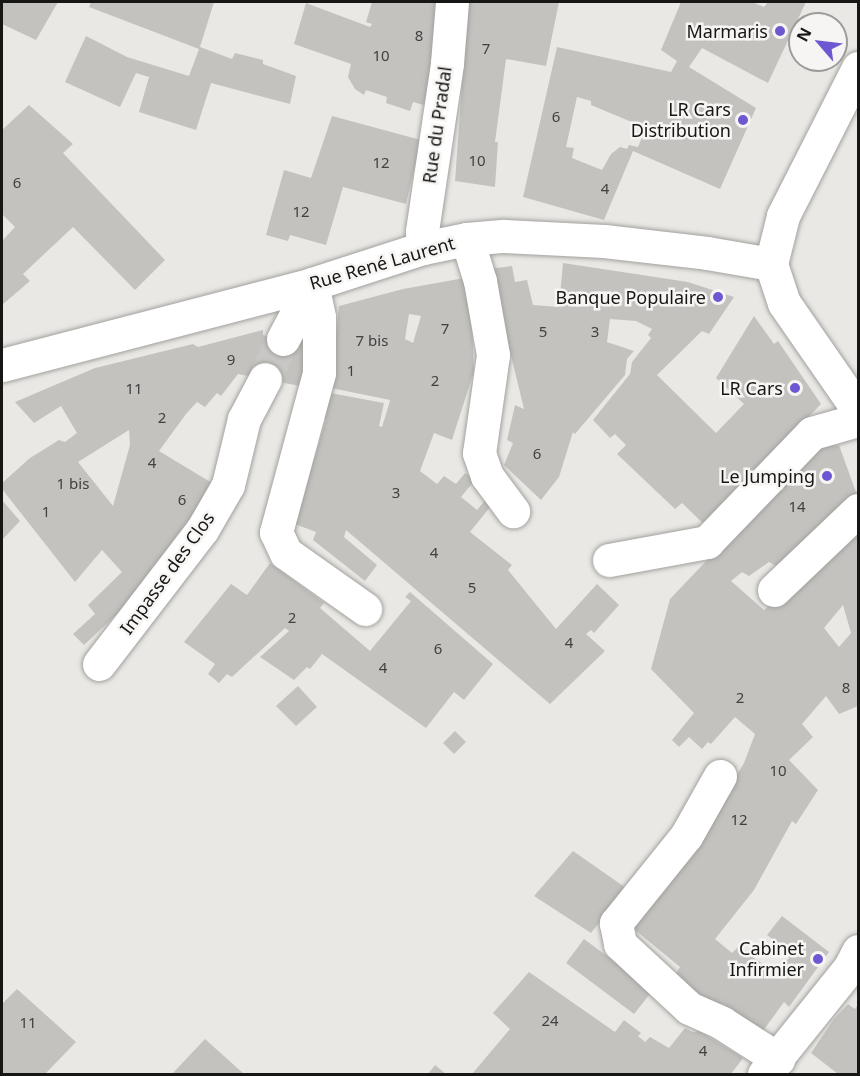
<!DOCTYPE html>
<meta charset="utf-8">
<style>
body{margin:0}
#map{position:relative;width:860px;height:1076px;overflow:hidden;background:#eae8e5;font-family:"Noto Sans",sans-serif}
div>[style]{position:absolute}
.building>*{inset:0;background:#c4c2bf}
.minor-tunnel>*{height:33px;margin-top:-16.5px;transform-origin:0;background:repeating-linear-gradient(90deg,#cac8c6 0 33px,transparent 0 49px)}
.roads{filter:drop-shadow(0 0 2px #a2a19e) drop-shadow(0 0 2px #a2a19e)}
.minor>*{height:33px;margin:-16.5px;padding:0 16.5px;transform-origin:16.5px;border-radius:16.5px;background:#fff}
.dots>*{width:16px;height:16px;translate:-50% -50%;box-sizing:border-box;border:3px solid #f7f5f3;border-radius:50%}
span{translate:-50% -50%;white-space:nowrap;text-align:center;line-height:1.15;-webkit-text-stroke:5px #f7f5f3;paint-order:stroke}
.number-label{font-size:15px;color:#424140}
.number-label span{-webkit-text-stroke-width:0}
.poi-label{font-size:18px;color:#161615}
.right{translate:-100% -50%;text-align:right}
.street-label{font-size:18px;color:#161615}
.frame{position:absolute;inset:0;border:3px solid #161615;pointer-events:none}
.north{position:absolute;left:788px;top:12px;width:60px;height:60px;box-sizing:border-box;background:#f7f5f3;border:2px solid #9d9c9a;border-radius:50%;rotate:298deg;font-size:16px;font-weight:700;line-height:24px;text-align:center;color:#161615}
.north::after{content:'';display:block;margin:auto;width:21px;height:27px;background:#6d58d1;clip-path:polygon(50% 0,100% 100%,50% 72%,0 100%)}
</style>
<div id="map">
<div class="building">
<i style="clip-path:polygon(2px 2px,58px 2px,36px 40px,2px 24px)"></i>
<i style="clip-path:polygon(91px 2px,214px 2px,200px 47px,232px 59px,235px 53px,263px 60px,263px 64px,296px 76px,290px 104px,211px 83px,196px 130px,139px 112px,149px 77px,136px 73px,120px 107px,65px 82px,86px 36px,127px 57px,189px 76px,199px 49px,89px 7px)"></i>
<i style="clip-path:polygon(372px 2px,438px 2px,427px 106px,413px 102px,410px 111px,386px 103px,387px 97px,366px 90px,364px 95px,355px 89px,348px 77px,351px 64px,294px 44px,306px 3px,370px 27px,372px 24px,366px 22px)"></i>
<i style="clip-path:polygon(468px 2px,559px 2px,546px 66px,506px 59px,495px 142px,498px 142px,495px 187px,455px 181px)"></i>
<i style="clip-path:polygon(evenodd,681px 2px,752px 2px,764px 7px,768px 2px,806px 2px,768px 83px,702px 48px,689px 67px,756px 108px,720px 189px,633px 151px,604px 220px,523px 197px,557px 47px,671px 72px,677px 61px,661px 50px,681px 2px,577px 97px,591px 101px,591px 105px,646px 128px,638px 147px,629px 145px,627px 149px,620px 147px,611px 154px,602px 170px,572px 158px,574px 148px,566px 147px,577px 97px)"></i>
<i style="clip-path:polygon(29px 105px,73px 144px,63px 153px,165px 260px,135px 290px,73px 227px,23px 274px,30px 281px,2px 305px,2px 241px,15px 227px,2px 214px,2px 130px)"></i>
<i style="clip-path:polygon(332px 116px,421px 140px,406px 204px,343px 187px,326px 245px,290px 235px,288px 241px,266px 235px,284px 170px,311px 178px)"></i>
<i style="clip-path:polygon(563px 263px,688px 282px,734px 297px,709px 334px,702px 331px,657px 375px,716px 433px,744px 404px,716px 378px,754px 316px,774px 344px,778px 341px,821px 404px,757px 471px,709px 529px,682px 503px,675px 509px,617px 454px,626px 445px,615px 434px,610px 438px,593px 420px,630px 374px,632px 362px,651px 338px,648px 335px,652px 329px,636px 321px,610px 319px,607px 342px,634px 351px,627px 359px,625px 375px,575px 434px,573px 432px,559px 477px,541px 500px,504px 465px,513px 443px,507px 440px,515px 405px,524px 409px,490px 269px,512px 266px,515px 282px,527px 280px,533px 305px,559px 307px)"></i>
<i style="clip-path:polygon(evenodd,470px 277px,474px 371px,452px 440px,434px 433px,420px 471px,437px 484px,444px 476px,456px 484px,465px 473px,475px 480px,461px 497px,477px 510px,488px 497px,495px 501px,470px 532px,512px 565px,508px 570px,556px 629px,597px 584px,619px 605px,594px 633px,591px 630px,586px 634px,605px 651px,550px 704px,346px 530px,344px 537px,377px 565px,365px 581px,313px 540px,316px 532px,295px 524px,326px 419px,318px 417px,325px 392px,384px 403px,379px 426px,382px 427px,389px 404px,390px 400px,331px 388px,339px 306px,403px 289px,470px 277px,409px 314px,421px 316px,413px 343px,405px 339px,409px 314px)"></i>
<i style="clip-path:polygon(evenodd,263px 330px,263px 335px,309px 345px,300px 386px,238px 374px,221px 396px,217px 393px,205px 407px,197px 402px,186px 414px,159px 451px,212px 483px,205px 498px,141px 584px,144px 589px,84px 645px,73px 634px,95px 614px,88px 605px,122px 572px,102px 550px,75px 582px,2px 489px,2px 483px,30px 458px,59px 440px,65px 442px,77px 433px,61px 406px,34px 423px,15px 402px,95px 368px,193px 344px,198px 347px,263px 330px,129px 430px,130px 445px,113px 506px,78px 462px,129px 430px)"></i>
<i style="clip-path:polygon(evenodd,839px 445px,857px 495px,776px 566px,769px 562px,749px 576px,742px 572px,731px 581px,764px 610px,858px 524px,858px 706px,839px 714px,826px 696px,802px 724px,813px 737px,789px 760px,818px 790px,796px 824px,792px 821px,754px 890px,715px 939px,732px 953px,738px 947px,776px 973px,789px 958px,772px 944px,775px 941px,767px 935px,782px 916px,829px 952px,789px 1007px,784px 1002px,760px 1035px,723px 1004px,716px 1012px,672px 980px,680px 967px,629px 925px,698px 840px,744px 763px,755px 734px,735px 717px,711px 744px,708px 742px,702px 749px,689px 737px,679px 747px,672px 740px,694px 713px,651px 669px,670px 599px,813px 449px,839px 445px,843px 605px,851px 633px,839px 647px,824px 628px,843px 605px)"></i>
<i style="clip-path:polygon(2px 500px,20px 521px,2px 540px)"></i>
<i style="clip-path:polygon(270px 563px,324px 603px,320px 608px,370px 651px,411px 601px,405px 597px,410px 592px,493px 664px,464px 700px,454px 692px,426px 728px,322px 654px,310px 669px,307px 667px,294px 680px,260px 657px,289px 631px,285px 628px,232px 677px,227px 674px,219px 683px,208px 674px,215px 664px,184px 642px,231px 584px,247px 595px)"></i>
<i style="clip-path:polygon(298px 686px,317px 707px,296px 726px,276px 706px)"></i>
<i style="clip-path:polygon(455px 731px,466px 742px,454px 754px,443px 743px)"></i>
<i style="clip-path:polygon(573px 851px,626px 888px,591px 933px,534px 896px)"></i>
<i style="clip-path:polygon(584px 939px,653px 990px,634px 1014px,566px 963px)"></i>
<i style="clip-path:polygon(529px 972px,615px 1032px,624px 1020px,641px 1033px,638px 1036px,645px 1042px,650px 1037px,669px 1048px,685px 1028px,693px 1032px,699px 1031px,743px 1058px,731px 1074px,472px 1074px,510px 1029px,493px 1013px)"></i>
<i style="clip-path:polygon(17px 989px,76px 1042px,45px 1074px,2px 1074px,2px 1004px)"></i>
<i style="clip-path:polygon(848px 1004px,855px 1009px,858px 1005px,858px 1074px,838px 1074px,811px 1053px,834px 1019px)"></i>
<i style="clip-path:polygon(205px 1039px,244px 1074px,172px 1074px)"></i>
<i style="clip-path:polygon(435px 1065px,446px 1074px,428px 1074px)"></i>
</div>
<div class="minor-tunnel">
<i style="left:265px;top:379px;width:44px;rotate:-65.8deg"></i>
</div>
<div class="roads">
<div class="minor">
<i style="left:858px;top:68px;width:166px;rotate:116.9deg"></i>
<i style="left:783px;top:216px;width:49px;rotate:104deg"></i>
<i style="left:771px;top:264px;width:41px;rotate:71.6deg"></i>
<i style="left:784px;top:303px;width:130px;rotate:55.3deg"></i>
<i style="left:467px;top:239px;width:44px;rotate:72.8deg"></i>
<i style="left:480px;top:281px;width:75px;rotate:80deg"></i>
<i style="left:493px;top:355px;width:99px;rotate:98.1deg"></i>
<i style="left:479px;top:453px;width:24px;rotate:71deg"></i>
<i style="left:487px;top:476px;width:44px;rotate:53.4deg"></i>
<i style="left:423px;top:248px;width:17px;rotate:-93deg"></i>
<i style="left:422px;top:231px;width:170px;rotate:-81.5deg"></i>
<i style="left:447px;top:63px;width:61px;rotate:-85.3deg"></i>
<i style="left:312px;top:284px;width:34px;rotate:78deg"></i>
<i style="left:319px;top:317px;width:56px;rotate:90deg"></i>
<i style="left:319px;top:373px;width:165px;rotate:105.1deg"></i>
<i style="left:276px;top:532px;width:23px;rotate:65deg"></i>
<i style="left:286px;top:553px;width:97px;rotate:35.3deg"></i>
<i style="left:283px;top:339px;width:62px;rotate:-62.2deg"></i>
<i style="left:2px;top:365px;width:320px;rotate:-14.6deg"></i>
<i style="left:312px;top:284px;width:117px;rotate:-18deg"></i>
<i style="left:423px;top:248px;width:45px;rotate:-11.6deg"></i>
<i style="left:467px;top:239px;width:37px;rotate:-5deg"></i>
<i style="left:504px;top:236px;width:100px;rotate:2.9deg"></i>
<i style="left:604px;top:241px;width:104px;rotate:6.6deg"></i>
<i style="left:707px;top:253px;width:65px;rotate:9.8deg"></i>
<i style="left:609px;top:560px;width:100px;rotate:-10.4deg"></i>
<i style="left:707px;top:542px;width:151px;rotate:-46.1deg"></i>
<i style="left:812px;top:433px;width:48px;rotate:-15.8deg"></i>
<i style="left:774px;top:590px;width:116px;rotate:-43.6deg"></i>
<i style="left:99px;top:664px;width:169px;rotate:-52.5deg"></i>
<i style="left:202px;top:530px;width:52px;rotate:-60deg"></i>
<i style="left:228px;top:485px;width:68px;rotate:-76.4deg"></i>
<i style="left:244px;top:419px;width:45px;rotate:-62.3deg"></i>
<i style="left:720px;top:776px;width:69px;rotate:119.5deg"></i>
<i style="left:686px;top:836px;width:112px;rotate:128.8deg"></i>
<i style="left:616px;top:923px;width:21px;rotate:79deg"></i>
<i style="left:620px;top:944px;width:94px;rotate:42.8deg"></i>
<i style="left:689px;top:1008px;width:36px;rotate:24deg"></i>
<i style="left:722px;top:1023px;width:67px;rotate:32.7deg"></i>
<i style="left:764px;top:1074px;width:137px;rotate:-51.2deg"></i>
<i style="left:850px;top:967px;width:18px;rotate:-63deg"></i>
</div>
</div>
<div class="dots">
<i style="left:780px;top:31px;background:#6d58d1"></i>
<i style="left:743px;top:120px;background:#6d58d1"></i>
<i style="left:718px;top:297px;background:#6d58d1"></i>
<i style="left:795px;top:388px;background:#6d58d1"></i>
<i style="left:827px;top:476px;background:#6d58d1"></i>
<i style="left:818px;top:959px;background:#6d58d1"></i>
</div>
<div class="number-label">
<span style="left:419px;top:36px">8</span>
<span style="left:486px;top:49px">7</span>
<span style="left:381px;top:56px">10</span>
<span style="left:556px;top:117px">6</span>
<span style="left:477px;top:161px">10</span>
<span style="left:381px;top:163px">12</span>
<span style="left:17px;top:183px">6</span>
<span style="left:605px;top:189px">4</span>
<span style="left:301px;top:212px">12</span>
<span style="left:445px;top:329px">7</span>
<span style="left:543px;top:332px">5</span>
<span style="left:595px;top:332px">3</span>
<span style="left:372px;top:341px">7 bis</span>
<span style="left:231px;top:360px">9</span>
<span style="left:351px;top:371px">1</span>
<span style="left:435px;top:381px">2</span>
<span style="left:134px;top:389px">11</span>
<span style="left:162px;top:418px">2</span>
<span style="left:537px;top:454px">6</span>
<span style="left:152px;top:463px">4</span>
<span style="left:73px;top:484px">1 bis</span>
<span style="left:396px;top:493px">3</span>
<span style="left:182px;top:500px">6</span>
<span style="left:797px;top:507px">14</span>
<span style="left:46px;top:512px">1</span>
<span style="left:434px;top:553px">4</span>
<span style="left:472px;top:588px">5</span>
<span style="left:292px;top:618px">2</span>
<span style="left:569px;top:643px">4</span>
<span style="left:438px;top:649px">6</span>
<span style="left:383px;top:668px">4</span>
<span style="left:846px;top:688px">8</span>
<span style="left:740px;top:698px">2</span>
<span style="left:778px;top:771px">10</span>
<span style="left:739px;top:820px">12</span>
<span style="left:550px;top:1021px">24</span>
<span style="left:28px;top:1023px">11</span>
<span style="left:703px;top:1051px">4</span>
</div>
<div class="poi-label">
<span class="right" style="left:768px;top:31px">Marmaris</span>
<span class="right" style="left:731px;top:120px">LR Cars<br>Distribution</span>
<span class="right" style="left:706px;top:297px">Banque Populaire</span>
<span class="right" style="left:783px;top:388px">LR Cars</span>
<span class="right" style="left:815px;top:476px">Le Jumping</span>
<span class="right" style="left:804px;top:959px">Cabinet<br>Infirmier</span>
</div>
<div class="street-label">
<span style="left:437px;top:125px;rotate:-82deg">Rue du Pradal</span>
<span style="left:382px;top:263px;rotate:-16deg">Rue René Laurent</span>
<span style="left:167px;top:573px;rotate:-54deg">Impasse des Clos</span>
</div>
<div class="frame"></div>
<div class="north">N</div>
</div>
